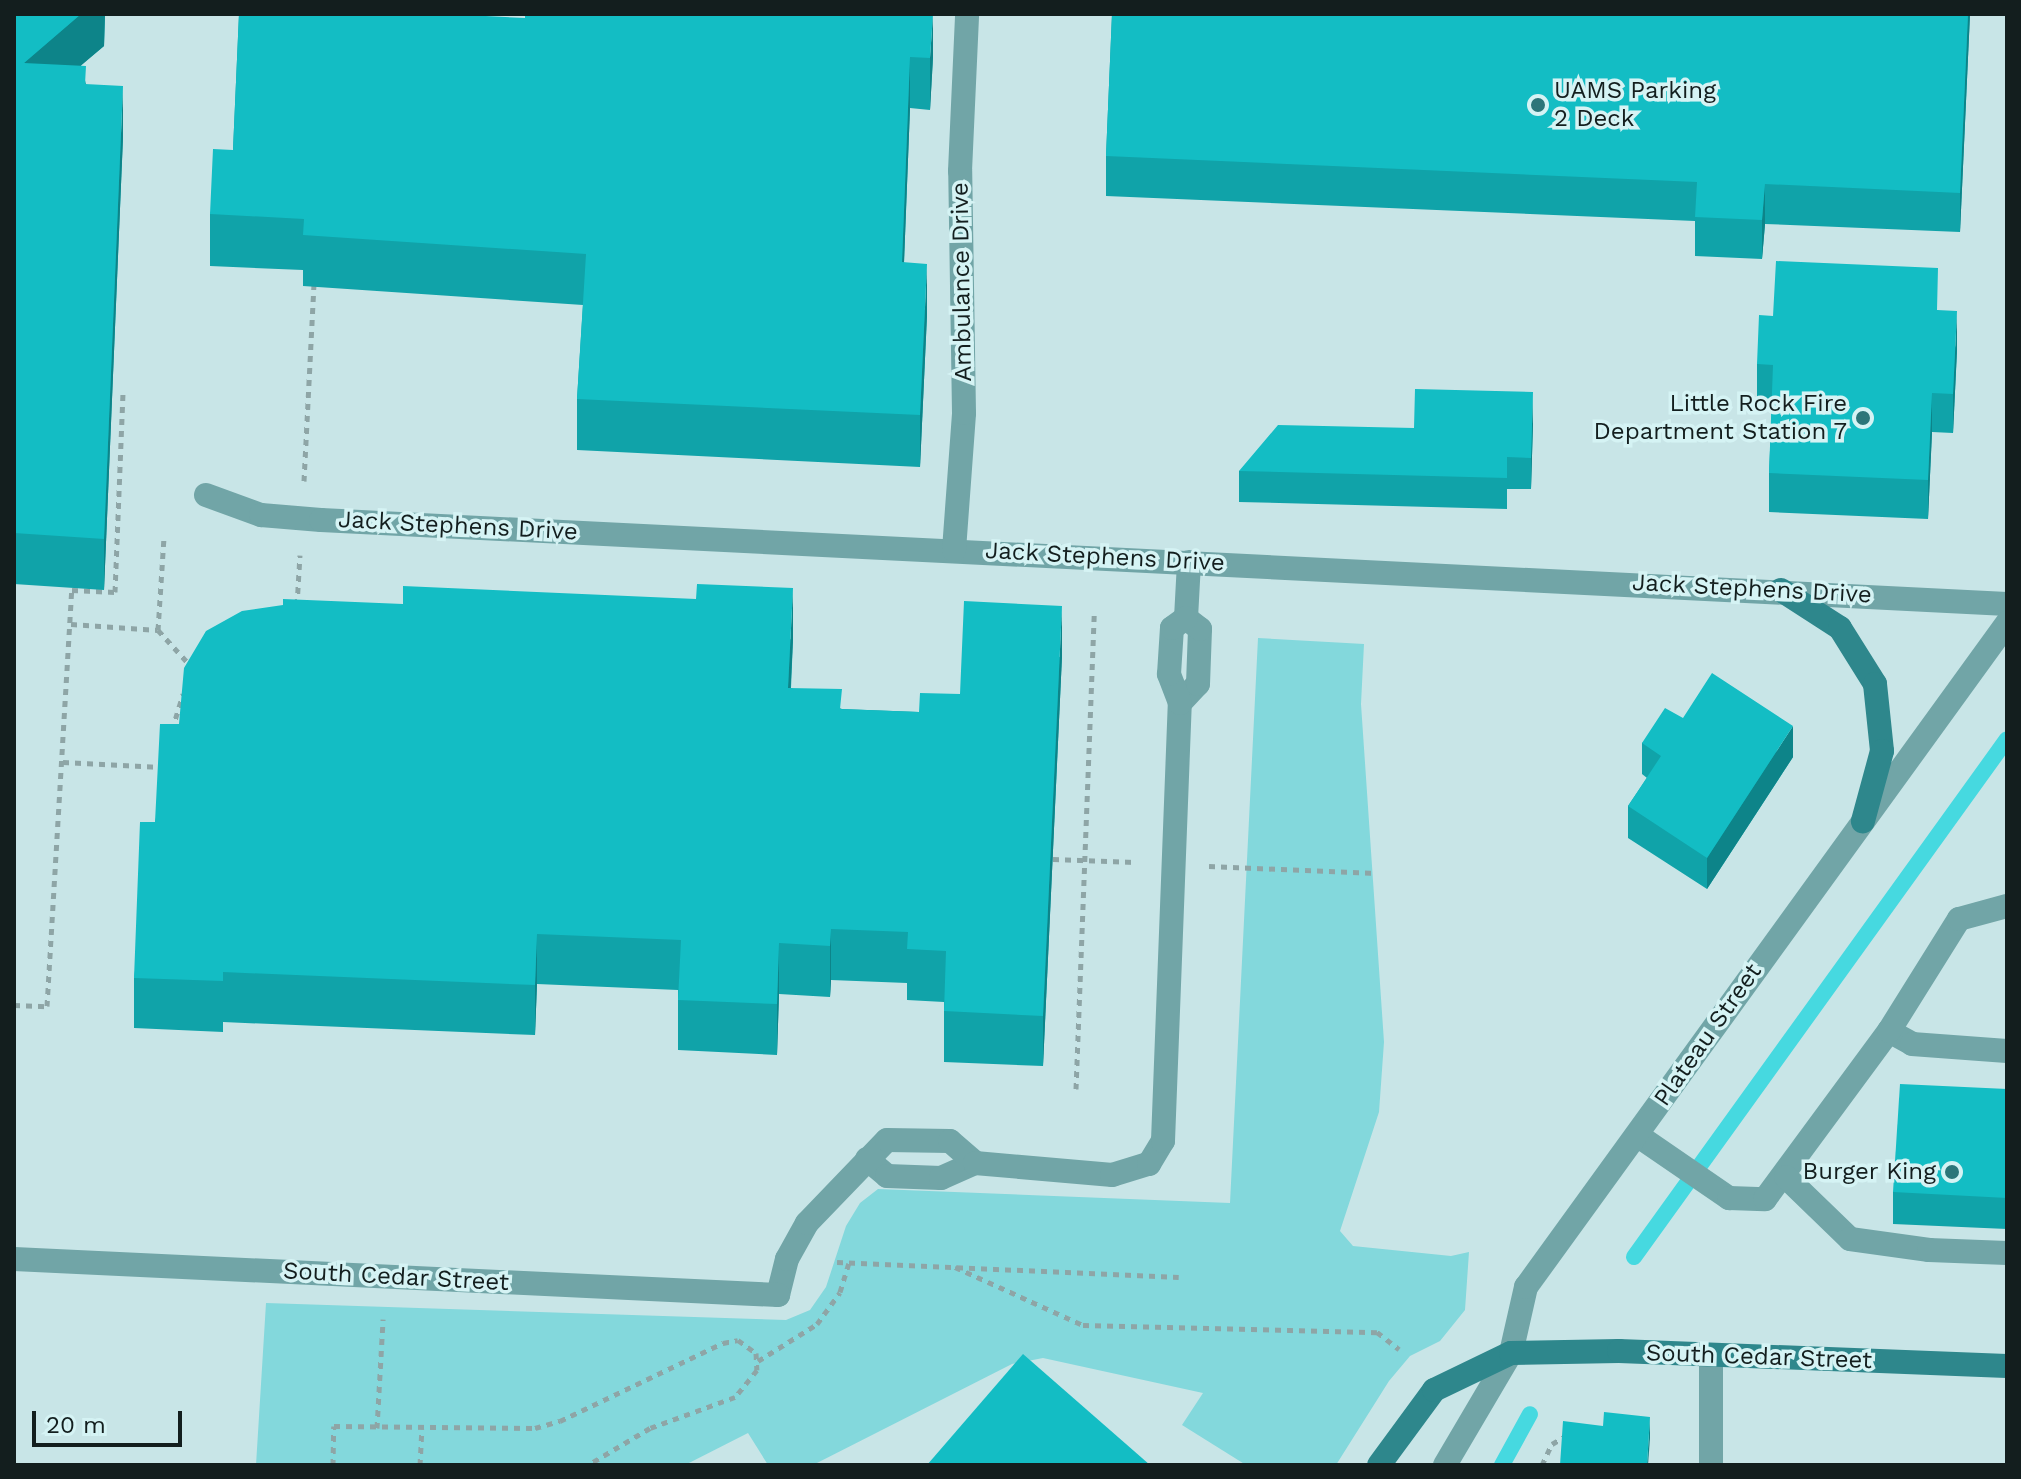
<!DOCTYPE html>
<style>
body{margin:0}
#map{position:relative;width:2021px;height:1479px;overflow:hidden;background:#c8e5e7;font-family:"Work Sans",sans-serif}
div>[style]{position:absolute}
.green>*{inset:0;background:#83d8dc}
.stream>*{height:16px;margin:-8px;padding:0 8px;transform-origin:8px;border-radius:8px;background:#46d9e0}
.path>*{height:5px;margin-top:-2.5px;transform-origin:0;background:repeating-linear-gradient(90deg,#8ea5a6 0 6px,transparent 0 12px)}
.lane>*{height:24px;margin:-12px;padding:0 12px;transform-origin:12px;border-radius:12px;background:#71a5a7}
.street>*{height:24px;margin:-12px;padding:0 12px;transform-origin:12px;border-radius:12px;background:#71a5a7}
.secondary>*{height:24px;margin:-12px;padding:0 12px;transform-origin:12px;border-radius:12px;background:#2e878c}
.wall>*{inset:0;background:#10a3a9}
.shaded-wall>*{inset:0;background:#0d8489}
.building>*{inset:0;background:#13bdc4}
.dots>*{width:22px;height:22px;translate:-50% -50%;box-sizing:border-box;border:4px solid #d5f3f4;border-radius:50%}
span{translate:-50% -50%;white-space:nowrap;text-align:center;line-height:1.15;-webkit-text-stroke:7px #d5f3f4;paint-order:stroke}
.poi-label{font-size:24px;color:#131e1e}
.left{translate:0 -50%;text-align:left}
.right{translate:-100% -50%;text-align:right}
.street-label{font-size:24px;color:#131e1e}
.frame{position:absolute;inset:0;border:16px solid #131e1e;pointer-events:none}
.scale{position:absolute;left:32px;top:1411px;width:150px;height:36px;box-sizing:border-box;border:4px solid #131e1e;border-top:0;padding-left:10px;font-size:24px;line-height:28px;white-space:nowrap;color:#131e1e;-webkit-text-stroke:6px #d5f3f4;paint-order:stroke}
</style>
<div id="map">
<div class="green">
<i style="clip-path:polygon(1258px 638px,1364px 644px,1361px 704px,1384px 1042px,1379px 1112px,1340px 1231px,1353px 1246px,1451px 1256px,1469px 1252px,1465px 1310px,1440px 1341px,1410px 1356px,1389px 1381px,1336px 1465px,1246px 1465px,1182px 1425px,1203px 1393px,1043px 1358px,1012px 1364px,813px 1465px,768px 1465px,748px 1433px,685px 1465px,256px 1465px,266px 1303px,786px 1320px,810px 1310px,826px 1287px,846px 1226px,860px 1203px,878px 1189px,1230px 1203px)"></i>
</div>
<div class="stream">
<i style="left:1634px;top:1257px;width:638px;rotate:-54.24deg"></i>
<i style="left:1502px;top:1465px;width:58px;rotate:-61.2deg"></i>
</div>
<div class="path">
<i style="left:304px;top:481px;width:198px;rotate:-87.1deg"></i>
<i style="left:297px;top:605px;width:50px;rotate:-86.6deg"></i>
<i style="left:71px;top:624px;width:87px;rotate:3.9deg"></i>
<i style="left:158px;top:630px;width:93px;rotate:-86.3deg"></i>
<i style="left:158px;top:630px;width:47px;rotate:47.6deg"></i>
<i style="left:172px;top:730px;width:38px;rotate:-73deg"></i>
<i style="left:63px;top:762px;width:98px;rotate:2.9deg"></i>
<i style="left:1053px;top:859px;width:82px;rotate:2.1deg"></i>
<i style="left:1209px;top:866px;width:167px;rotate:2.4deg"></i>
<i style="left:14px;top:1005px;width:33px;rotate:2deg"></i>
<i style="left:47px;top:1006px;width:417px;rotate:-86.6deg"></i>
<i style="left:72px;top:590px;width:43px;rotate:2.7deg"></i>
<i style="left:115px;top:592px;width:202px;rotate:-87.7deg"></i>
<i style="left:1076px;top:1089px;width:478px;rotate:-87.8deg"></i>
<i style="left:837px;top:1262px;width:342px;rotate:2.5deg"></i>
<i style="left:955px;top:1267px;width:141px;rotate:24.4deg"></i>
<i style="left:1083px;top:1325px;width:294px;rotate:1.4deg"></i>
<i style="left:1377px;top:1332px;width:28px;rotate:38deg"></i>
<i style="left:758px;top:1361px;width:70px;rotate:-32.1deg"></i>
<i style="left:817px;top:1324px;width:39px;rotate:-54deg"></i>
<i style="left:840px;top:1292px;width:30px;rotate:-73deg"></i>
<i style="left:377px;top:1428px;width:109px;rotate:-86.8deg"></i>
<i style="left:333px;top:1465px;width:39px;rotate:-89deg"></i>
<i style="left:334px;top:1426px;width:201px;rotate:0.6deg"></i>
<i style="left:535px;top:1428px;width:26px;rotate:-16deg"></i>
<i style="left:560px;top:1421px;width:181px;rotate:-25.6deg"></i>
<i style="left:723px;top:1343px;width:15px;rotate:-11deg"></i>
<i style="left:738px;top:1340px;width:22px;rotate:36deg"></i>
<i style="left:756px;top:1353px;width:17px;rotate:87deg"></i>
<i style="left:757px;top:1370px;width:35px;rotate:129deg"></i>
<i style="left:735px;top:1397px;width:90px;rotate:160deg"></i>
<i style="left:650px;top:1428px;width:72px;rotate:149.2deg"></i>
<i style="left:420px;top:1465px;width:36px;rotate:-87deg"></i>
<i style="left:1542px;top:1465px;width:23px;rotate:-65deg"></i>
<i style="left:1552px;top:1444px;width:16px;rotate:-30deg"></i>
</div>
<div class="lane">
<i style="left:1186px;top:618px;width:56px;rotate:-86.9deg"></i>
<i style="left:1180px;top:703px;width:26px;rotate:-47deg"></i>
<i style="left:1198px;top:684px;width:55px;rotate:-87.9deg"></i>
<i style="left:1200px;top:629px;width:18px;rotate:-142deg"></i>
<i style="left:1889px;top:1031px;width:26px;rotate:29deg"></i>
<i style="left:1912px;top:1044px;width:95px;rotate:4.2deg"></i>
<i style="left:1637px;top:1135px;width:112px;rotate:34.4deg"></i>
<i style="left:1729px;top:1198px;width:36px;rotate:2deg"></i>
<i style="left:1765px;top:1199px;width:209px;rotate:-53.6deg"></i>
<i style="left:1889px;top:1031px;width:132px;rotate:-58deg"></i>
<i style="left:1959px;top:919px;width:50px;rotate:-15.2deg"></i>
<i style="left:867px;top:1159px;width:26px;rotate:40deg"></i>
<i style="left:887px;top:1176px;width:54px;rotate:2.1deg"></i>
<i style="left:941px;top:1178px;width:37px;rotate:-24deg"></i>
<i style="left:1786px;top:1177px;width:89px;rotate:44.1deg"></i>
<i style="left:1850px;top:1239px;width:80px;rotate:7.9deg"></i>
<i style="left:1929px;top:1250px;width:78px;rotate:2.2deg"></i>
<i style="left:778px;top:1295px;width:37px;rotate:-76deg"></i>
<i style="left:787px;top:1259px;width:41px;rotate:-60.9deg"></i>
<i style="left:807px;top:1223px;width:115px;rotate:-46.1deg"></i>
<i style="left:887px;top:1140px;width:63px;rotate:0.9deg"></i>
<i style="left:950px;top:1141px;width:33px;rotate:41deg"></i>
<i style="left:975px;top:1163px;width:138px;rotate:5deg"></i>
<i style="left:1112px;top:1175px;width:39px;rotate:-17deg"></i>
<i style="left:1149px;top:1164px;width:27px;rotate:-59deg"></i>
<i style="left:1163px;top:1141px;width:438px;rotate:-87.8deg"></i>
<i style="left:1180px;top:703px;width:31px;rotate:-111deg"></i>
<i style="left:1169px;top:674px;width:46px;rotate:-86.3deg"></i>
<i style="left:1172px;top:628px;width:17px;rotate:-36deg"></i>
<i style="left:1711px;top:1465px;width:110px;rotate:-90deg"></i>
</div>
<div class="street">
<i style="left:206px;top:495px;width:59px;rotate:20deg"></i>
<i style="left:261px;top:515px;width:60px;rotate:4.8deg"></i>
<i style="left:321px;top:520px;width:1688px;rotate:2.85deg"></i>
<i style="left:954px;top:550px;width:137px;rotate:-85.8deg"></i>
<i style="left:964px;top:413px;width:242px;rotate:-90.9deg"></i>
<i style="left:960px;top:171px;width:157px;rotate:-87.4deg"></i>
<i style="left:14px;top:1259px;width:765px;rotate:2.7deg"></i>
<i style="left:1445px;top:1465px;width:130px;rotate:-59.5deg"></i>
<i style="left:1511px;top:1353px;width:68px;rotate:-77.2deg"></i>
<i style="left:1526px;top:1287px;width:820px;rotate:-54.08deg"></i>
</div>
<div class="secondary">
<i style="left:1781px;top:590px;width:70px;rotate:32.8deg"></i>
<i style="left:1840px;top:628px;width:66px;rotate:58deg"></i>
<i style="left:1875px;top:684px;width:67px;rotate:84deg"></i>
<i style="left:1882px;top:751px;width:73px;rotate:105.2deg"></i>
<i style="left:1379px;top:1465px;width:93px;rotate:-53.7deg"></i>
<i style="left:1434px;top:1390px;width:85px;rotate:-25.7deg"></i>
<i style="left:1511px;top:1353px;width:108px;rotate:-1.1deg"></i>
<i style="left:1619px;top:1351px;width:388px;rotate:2.2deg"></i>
</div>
<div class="wall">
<i style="clip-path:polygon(14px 14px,105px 14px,104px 46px,81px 65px,86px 84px,123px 137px,104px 590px,14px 584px)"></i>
<i style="clip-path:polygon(239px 14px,933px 57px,930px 110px,910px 108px,904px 262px,927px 315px,920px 467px,577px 450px,577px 399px,583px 305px,303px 286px,303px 270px,210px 266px,210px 214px,233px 150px)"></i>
<i style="clip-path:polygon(1112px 14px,1970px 14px,1960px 232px,1765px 224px,1762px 259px,1695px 256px,1695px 221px,1106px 196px,1106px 156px)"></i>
<i style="clip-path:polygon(1938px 310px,1957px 350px,1953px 433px,1932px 432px,1928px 519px,1769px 512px,1769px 473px,1772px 404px,1757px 403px,1757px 364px,1773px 316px)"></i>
<i style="clip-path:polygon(1533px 423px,1531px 489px,1507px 489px,1507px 509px,1239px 502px,1239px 471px,1414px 428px)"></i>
<i style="clip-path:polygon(793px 639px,791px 688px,842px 709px,919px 712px,960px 694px,1062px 656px,1043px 1066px,944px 1062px,944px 1002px,907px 1000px,907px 983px,831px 980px,830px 997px,779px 994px,777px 1055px,678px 1050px,678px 990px,537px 984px,535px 1035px,223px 1022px,223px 1032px,134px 1028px,134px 978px,155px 822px,179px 724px)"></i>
<i style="clip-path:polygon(1683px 718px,1793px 757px,1707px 889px,1628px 838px,1628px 806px,1647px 778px,1642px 774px,1642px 743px)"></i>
<i style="clip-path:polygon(2007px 1089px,2007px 1229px,1893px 1224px,1893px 1192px)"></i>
</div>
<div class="shaded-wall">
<i style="clip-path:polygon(81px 14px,105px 14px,104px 46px,24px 114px,24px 63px)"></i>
<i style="clip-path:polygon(933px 14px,933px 57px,930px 110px,930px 58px)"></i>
<i style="clip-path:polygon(1968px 14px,1970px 14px,1960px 232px,1960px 193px)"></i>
<i style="clip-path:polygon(910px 57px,910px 108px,902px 314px,902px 262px)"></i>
<i style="clip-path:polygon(123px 86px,123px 137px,104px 590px,104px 539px)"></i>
<i style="clip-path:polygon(1765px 184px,1765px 224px,1762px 259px,1762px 220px)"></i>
<i style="clip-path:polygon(927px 264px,927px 315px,920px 467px,920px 415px)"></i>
<i style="clip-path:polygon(1957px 311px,1957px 350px,1953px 433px,1953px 394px)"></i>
<i style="clip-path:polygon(1533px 392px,1533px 423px,1531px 489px,1531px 458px)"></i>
<i style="clip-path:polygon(1932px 393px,1932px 432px,1928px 519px,1928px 480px)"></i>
<i style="clip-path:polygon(793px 588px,793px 639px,788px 739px,788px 688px)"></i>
<i style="clip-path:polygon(1062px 606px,1062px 656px,1043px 1066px,1043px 1016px)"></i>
<i style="clip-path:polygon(1793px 726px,1793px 757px,1707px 889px,1707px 858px)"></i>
<i style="clip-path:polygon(831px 929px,831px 980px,830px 997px,830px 946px)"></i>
<i style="clip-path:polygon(537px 934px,537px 984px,535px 1035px,535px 985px)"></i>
<i style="clip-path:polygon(779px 943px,779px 994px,777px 1055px,777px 1004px)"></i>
<i style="clip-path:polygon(1650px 1417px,1650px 1438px,1648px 1465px,1647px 1465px)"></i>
</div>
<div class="building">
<i style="clip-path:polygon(14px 14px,81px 14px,24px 63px,86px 66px,85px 84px,123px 86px,104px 539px,14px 533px)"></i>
<i style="clip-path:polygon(239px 14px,447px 14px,525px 18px,525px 14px,933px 14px,930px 58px,910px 57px,902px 262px,927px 264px,920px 415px,577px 399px,586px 254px,303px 235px,304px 219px,210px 214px,213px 149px,233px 150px)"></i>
<i style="clip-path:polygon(1112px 14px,1968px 14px,1960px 193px,1765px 184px,1762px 220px,1695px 217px,1697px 182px,1106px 156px)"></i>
<i style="clip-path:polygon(1776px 261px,1938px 268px,1937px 310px,1957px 311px,1953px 394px,1932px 393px,1928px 480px,1769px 473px,1773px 365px,1757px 364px,1759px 315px,1773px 316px)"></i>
<i style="clip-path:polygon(1415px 389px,1533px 392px,1531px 458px,1507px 457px,1507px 478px,1239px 471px,1278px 425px,1414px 428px)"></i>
<i style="clip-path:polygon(697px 584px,793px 588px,788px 688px,842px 689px,840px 709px,919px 712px,920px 693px,960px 694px,964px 601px,1062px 606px,1043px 1016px,944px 1011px,946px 951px,907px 949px,908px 932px,831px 929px,830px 946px,779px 943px,777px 1004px,678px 1000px,681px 940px,537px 934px,535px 985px,223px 972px,223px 981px,134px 978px,140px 822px,155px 822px,160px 724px,179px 724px,184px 668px,206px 631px,242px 611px,283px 605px,283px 599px,403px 604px,403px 586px,696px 599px)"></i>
<i style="clip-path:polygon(1712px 673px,1793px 726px,1707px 858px,1628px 806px,1661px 756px,1642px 743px,1665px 708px,1683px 718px)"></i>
<i style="clip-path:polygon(1900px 1084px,2007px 1089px,2007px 1198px,1893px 1192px)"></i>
<i style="clip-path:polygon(1023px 1354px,1150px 1465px,927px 1465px)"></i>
<i style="clip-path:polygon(1604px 1412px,1650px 1417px,1647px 1465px,1560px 1465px,1563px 1421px,1603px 1426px)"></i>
</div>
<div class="dots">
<i style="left:1538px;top:105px;background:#2c7679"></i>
<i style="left:1863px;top:418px;background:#2c7679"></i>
<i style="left:1952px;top:1172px;background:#2c7679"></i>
</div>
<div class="poi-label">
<span class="left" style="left:1554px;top:105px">UAMS Parking<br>2 Deck</span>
<span class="right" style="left:1847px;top:418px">Little Rock Fire<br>Department Station 7</span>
<span class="right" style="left:1936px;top:1172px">Burger King</span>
</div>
<div class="street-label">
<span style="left:962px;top:282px;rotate:-91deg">Ambulance Drive</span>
<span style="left:458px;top:526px;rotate:3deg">Jack Stephens Drive</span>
<span style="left:1105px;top:557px;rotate:3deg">Jack Stephens Drive</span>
<span style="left:1752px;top:589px;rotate:3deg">Jack Stephens Drive</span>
<span style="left:1708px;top:1035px;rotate:-55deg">Plateau Street</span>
<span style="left:396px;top:1277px;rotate:3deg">South Cedar Street</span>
<span style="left:1759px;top:1357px;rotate:2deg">South Cedar Street</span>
</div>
<div class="frame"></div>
<div class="scale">20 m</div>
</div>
